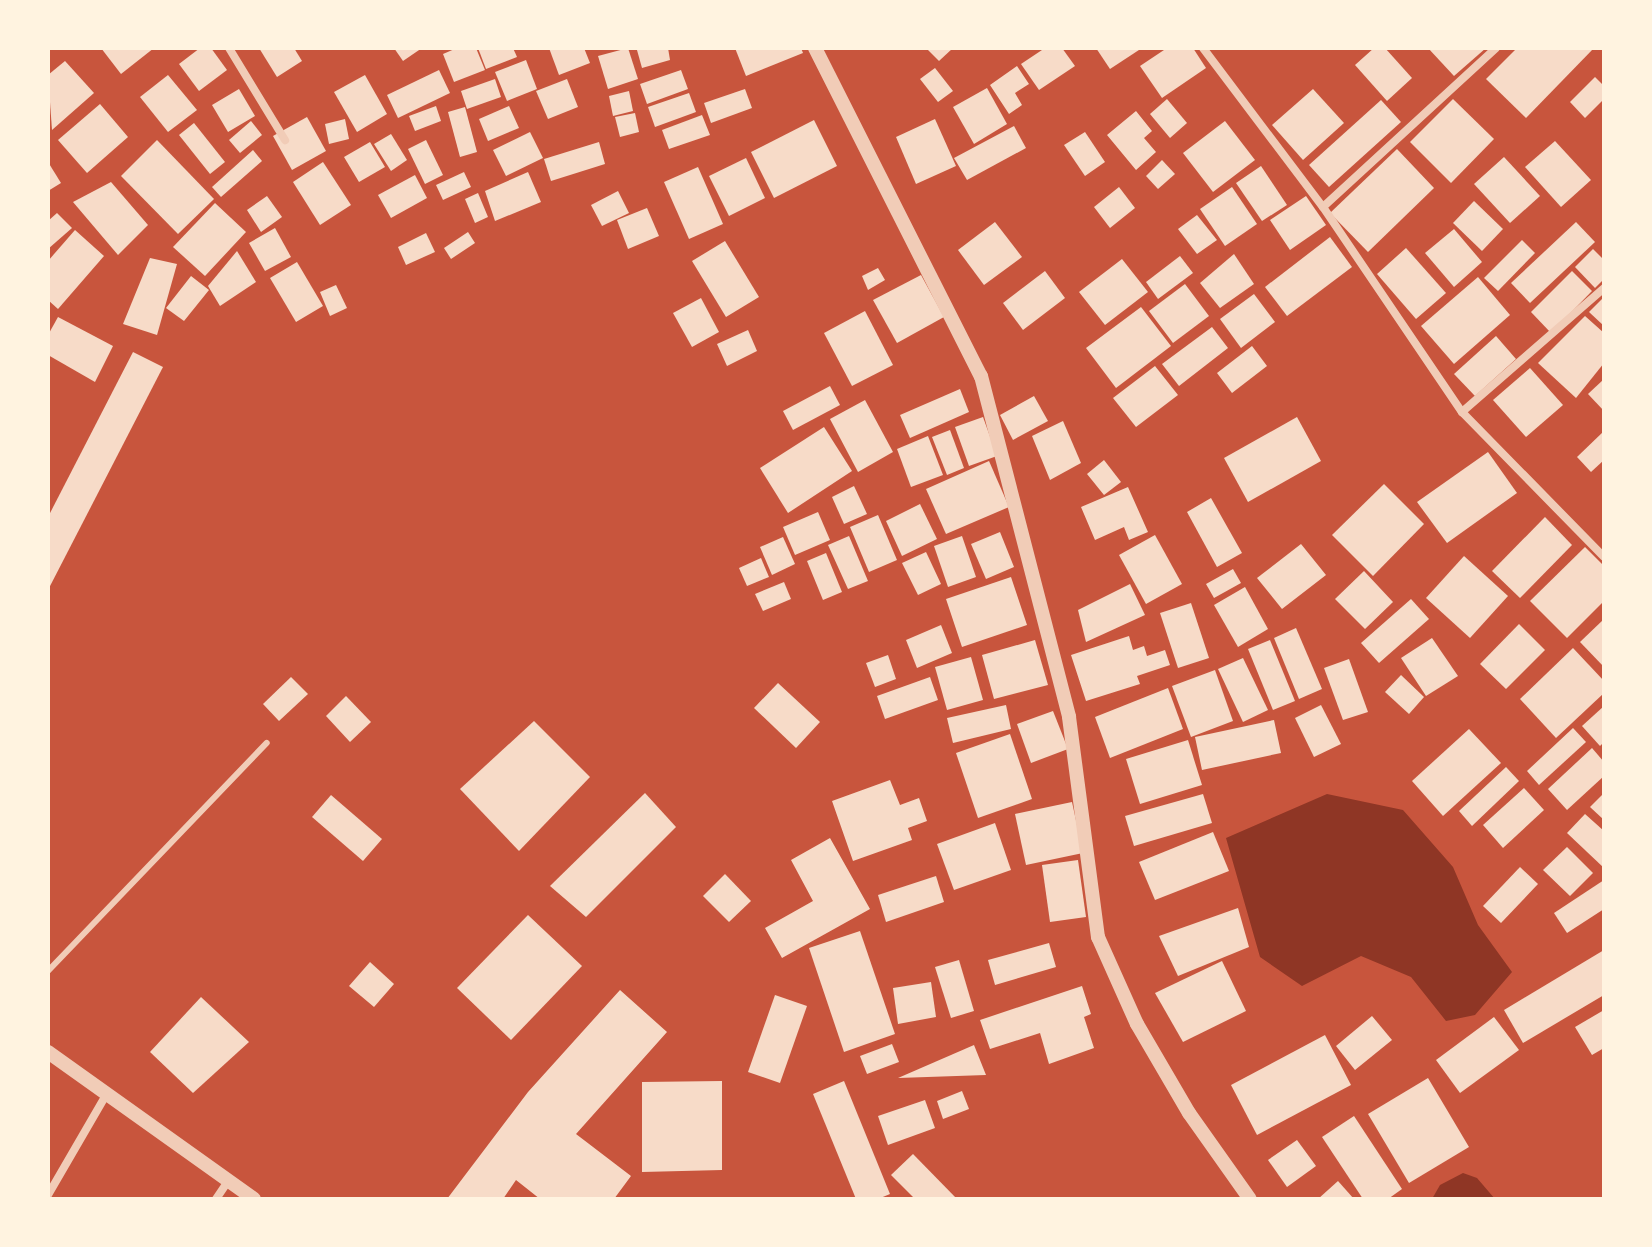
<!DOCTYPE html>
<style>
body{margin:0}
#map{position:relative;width:1652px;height:1247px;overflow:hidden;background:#c8553d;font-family:Lato,sans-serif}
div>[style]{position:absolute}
.water>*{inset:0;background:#8f3625}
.building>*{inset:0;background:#f7dbc8}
.service>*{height:6px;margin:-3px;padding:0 3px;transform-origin:3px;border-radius:3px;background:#f1ccb7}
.minor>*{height:8px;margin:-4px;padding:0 4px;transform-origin:4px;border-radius:4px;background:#f1ccb7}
.tertiary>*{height:14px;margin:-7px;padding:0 7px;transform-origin:7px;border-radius:7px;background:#f1ccb7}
span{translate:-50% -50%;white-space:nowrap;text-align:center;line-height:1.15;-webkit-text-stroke:6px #fff3e0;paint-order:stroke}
.frame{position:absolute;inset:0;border:50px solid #fff3e0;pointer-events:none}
</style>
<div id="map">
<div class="water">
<i style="clip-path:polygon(1327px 794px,1403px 810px,1453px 867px,1478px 925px,1512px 972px,1475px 1015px,1446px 1021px,1411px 977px,1361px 956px,1302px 986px,1260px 957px,1226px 838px)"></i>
<i style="clip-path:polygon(1463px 1173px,1477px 1178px,1495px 1199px,1432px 1199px,1440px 1185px)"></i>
</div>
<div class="building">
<i style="clip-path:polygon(101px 48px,154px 48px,121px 74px)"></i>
<i style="clip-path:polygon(200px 48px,211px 48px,227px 70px,199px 91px,179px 64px)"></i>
<i style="clip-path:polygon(259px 48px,294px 48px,302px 61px,277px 77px)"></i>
<i style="clip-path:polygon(394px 48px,422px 48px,403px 61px)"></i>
<i style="clip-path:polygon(457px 48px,476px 48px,485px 70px,454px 82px,443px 54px)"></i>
<i style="clip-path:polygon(478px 48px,513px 48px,517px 57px,486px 69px)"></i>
<i style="clip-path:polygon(549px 48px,584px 48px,590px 63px,559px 75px)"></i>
<i style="clip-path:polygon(628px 48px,638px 79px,608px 89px,598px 56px)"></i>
<i style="clip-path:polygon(668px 48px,670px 60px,642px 68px,637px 50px)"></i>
<i style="clip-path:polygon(735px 48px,801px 48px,803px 53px,746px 76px)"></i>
<i style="clip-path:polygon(926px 48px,953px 48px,939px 61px)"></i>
<i style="clip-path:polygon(1045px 48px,1062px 48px,1075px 66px,1039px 90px,1021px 64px)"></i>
<i style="clip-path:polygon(1096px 48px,1142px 48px,1110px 69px)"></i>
<i style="clip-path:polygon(1167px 48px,1193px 48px,1206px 68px,1162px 98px,1140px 66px)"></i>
<i style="clip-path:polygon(1374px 48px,1385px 48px,1412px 78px,1387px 101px,1355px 65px)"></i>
<i style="clip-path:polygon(1428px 48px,1486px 48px,1454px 76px)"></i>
<i style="clip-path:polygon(1517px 48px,1594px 48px,1526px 118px,1486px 79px)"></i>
<i style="clip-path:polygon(526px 60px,537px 89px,507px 101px,495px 72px)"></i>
<i style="clip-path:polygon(65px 61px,94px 93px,52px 130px,48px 75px)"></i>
<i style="clip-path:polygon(1017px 66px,1029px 84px,1015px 93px,1022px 105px,1009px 114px,990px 85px)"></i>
<i style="clip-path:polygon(935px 68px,953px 91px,938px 102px,920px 79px)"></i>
<i style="clip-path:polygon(439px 70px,450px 93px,398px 118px,387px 95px)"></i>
<i style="clip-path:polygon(681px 70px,688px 89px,647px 104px,640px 84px)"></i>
<i style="clip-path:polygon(168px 75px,197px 110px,168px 132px,140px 97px)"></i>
<i style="clip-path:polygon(365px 75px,387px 114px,357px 132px,334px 92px)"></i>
<i style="clip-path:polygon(1595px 77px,1604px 86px,1604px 99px,1585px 118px,1570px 102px)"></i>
<i style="clip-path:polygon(495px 79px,501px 97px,467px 109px,461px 91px)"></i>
<i style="clip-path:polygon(567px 79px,578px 107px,548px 119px,536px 91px)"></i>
<i style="clip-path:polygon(987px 88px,1007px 124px,974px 144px,953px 107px)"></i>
<i style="clip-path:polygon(239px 89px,255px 116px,228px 132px,212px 105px)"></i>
<i style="clip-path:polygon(745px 89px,752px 108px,711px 123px,704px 103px)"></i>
<i style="clip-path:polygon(1313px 89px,1344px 123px,1303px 160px,1272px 125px)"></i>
<i style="clip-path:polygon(629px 91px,633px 111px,613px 116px,609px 96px)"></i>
<i style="clip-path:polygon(689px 93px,696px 112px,655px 127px,648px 107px)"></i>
<i style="clip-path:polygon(1167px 99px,1187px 123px,1170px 138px,1150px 114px)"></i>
<i style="clip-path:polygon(1453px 99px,1494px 139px,1451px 183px,1410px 142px)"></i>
<i style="clip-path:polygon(1381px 100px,1401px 122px,1329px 187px,1309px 165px)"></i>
<i style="clip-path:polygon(100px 104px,128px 137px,87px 173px,58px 140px)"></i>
<i style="clip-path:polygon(436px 106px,441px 121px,415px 131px,409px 116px)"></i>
<i style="clip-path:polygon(509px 106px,519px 128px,488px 141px,479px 119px)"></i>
<i style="clip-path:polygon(465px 107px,477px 152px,460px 157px,448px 112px)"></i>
<i style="clip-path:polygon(1136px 111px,1152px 131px,1144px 138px,1156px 152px,1136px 170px,1107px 135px)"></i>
<i style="clip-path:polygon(635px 113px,639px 132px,620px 137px,615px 117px)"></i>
<i style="clip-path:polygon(702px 115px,710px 135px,669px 149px,662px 130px)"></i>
<i style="clip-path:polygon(307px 117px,326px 151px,292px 170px,273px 136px)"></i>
<i style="clip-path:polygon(345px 119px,349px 139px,329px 144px,325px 124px)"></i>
<i style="clip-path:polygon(935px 119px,956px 166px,916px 184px,896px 137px)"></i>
<i style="clip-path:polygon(814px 120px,837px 166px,774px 198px,751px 152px)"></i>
<i style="clip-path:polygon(251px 121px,262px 135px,240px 153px,229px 140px)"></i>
<i style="clip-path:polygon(1225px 121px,1255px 160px,1213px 192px,1183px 153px)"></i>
<i style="clip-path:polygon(194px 123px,225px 162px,210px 174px,179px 135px)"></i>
<i style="clip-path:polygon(1014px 126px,1026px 148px,967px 180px,954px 158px)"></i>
<i style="clip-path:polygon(530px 132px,543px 158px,506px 176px,493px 150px)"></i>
<i style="clip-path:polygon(1085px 132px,1105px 162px,1085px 176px,1064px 145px)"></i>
<i style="clip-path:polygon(391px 134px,407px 160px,391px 171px,374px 144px)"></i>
<i style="clip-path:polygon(157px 140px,214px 199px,178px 234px,121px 176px)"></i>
<i style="clip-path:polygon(426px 140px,443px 175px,425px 184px,408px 149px)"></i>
<i style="clip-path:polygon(1555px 141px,1591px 180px,1561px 207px,1525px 167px)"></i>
<i style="clip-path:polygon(370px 142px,385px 167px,359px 182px,344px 157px)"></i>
<i style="clip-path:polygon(599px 142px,605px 164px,551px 181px,544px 159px)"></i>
<i style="clip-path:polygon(1397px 149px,1434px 188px,1368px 252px,1330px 213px)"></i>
<i style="clip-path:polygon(253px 150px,262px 161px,221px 197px,212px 187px)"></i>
<i style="clip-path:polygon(1504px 157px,1540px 196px,1510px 223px,1474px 184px)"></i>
<i style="clip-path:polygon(746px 158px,765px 198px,729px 216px,709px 176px)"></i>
<i style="clip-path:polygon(1162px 160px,1175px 174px,1158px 189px,1146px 176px)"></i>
<i style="clip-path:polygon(48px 162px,61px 183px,48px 191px)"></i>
<i style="clip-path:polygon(323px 162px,351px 205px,320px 225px,293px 182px)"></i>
<i style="clip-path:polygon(1261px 166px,1287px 205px,1262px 221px,1236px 183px)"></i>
<i style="clip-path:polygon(698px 167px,723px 224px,689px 239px,664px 182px)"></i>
<i style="clip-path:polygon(464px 172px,471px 187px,443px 200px,436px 185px)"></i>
<i style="clip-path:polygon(528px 172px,541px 202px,495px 221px,485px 191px)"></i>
<i style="clip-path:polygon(415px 175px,427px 198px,391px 218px,378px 195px)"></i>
<i style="clip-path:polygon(111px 182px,148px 225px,118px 255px,73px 202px)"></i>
<i style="clip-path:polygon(1119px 187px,1135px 208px,1110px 228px,1094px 207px)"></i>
<i style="clip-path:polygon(1232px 187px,1257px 224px,1225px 246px,1200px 209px)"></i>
<i style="clip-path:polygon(618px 191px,629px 213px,602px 226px,591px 205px)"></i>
<i style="clip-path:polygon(478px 193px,488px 217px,475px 223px,465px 199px)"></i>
<i style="clip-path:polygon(267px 196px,282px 217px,261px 232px,247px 210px)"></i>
<i style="clip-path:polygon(1306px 196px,1326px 225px,1290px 250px,1270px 220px)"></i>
<i style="clip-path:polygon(1474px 201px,1503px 229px,1482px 251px,1453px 223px)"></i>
<i style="clip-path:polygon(215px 203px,246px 232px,205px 276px,173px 247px)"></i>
<i style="clip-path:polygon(647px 208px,659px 236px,628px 249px,617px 220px)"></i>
<i style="clip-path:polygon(57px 213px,72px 228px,48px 249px,48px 221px)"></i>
<i style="clip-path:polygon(1197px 215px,1217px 240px,1197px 254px,1178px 229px)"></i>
<i style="clip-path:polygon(995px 222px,1022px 257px,984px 285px,958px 250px)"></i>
<i style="clip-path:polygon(1576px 222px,1595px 242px,1530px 303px,1511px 283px)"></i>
<i style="clip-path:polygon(275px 228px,291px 257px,265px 271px,249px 243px)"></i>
<i style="clip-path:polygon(1454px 229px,1482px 262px,1454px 287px,1425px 253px)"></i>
<i style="clip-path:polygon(75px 230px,104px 256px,58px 309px,48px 300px,48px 261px)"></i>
<i style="clip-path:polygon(468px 232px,475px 243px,451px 259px,444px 248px)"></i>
<i style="clip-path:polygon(426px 233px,435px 252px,406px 265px,398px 247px)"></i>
<i style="clip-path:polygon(1330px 237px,1352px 267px,1287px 316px,1265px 287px)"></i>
<i style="clip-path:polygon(1522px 240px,1535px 253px,1498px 291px,1484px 278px)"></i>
<i style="clip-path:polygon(725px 241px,759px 297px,726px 317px,692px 261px)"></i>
<i style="clip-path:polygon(1406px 248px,1446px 293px,1416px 319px,1377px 274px)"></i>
<i style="clip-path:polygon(1593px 249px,1604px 260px,1604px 279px,1595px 288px,1575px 267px)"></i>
<i style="clip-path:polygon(237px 251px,256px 282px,220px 306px,208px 286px)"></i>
<i style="clip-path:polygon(1234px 254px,1254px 284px,1220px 308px,1200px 283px)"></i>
<i style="clip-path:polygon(1180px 256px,1193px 273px,1158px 299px,1146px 282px)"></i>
<i style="clip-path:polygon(150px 258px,177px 264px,157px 335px,123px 324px)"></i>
<i style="clip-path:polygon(1122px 259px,1148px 292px,1105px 325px,1079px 292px)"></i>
<i style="clip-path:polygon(297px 262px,323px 306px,296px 322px,270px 278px)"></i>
<i style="clip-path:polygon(878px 268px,885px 280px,868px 290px,862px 276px)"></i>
<i style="clip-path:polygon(1045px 271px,1065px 298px,1023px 330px,1003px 303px)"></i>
<i style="clip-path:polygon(1572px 271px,1592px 291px,1551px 333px,1531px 312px)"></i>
<i style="clip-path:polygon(921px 275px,944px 317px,897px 343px,873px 300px)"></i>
<i style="clip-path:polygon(191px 276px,209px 290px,184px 321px,166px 308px)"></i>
<i style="clip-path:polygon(1478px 277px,1510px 315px,1454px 364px,1421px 326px)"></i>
<i style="clip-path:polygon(1185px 284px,1209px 316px,1173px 343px,1149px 311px)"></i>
<i style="clip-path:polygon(336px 285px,347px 308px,330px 316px,320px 292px)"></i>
<i style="clip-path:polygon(1254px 294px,1275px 322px,1241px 348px,1220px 319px)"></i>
<i style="clip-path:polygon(1604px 297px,1604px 326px,1589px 312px)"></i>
<i style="clip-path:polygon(701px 298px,719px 332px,692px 347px,673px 313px)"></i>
<i style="clip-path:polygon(1141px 307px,1171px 346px,1116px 388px,1086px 348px)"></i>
<i style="clip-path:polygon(865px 311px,893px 365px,852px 386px,824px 333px)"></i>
<i style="clip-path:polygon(1585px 316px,1604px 333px,1604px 363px,1576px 398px,1538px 363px)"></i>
<i style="clip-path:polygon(58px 317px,113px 346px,95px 382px,48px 355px,48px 335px)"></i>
<i style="clip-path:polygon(1212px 327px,1228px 348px,1179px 386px,1162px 364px)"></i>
<i style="clip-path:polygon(748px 330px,757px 351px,727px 366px,717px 344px)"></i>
<i style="clip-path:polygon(1496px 336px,1516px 359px,1475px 396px,1454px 374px)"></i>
<i style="clip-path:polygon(1252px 346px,1267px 366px,1232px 393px,1217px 373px)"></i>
<i style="clip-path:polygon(133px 352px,163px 367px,48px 590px,48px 517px)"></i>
<i style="clip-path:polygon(1155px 366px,1178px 395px,1136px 427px,1113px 398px)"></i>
<i style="clip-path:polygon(1530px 368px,1563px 405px,1526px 437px,1493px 400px)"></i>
<i style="clip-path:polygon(1604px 379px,1604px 411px,1588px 394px)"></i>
<i style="clip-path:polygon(830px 386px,840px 405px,793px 430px,783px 411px)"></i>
<i style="clip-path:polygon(960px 389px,969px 412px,910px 438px,900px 415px)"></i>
<i style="clip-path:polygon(1034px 396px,1048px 421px,1013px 440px,1000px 415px)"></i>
<i style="clip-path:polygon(865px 400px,893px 452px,858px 472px,830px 419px)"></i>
<i style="clip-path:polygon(983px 417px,997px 456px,969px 466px,955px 427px)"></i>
<i style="clip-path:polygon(1297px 417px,1321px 461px,1248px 502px,1224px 458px)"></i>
<i style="clip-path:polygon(1063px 421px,1081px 463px,1050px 480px,1032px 436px)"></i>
<i style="clip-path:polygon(824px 427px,852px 471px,788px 513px,760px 468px)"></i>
<i style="clip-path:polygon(950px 430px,964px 468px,947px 475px,932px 437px)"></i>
<i style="clip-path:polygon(1604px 431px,1604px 460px,1591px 472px,1577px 457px)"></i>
<i style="clip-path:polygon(928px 436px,943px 475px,911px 487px,897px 449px)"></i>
<i style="clip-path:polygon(1488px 452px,1517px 493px,1447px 543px,1417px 502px)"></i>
<i style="clip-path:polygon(1104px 460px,1121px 482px,1104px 495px,1087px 474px)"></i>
<i style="clip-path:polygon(989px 461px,1009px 507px,946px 534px,926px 489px)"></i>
<i style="clip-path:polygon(1384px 484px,1424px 524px,1373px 576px,1332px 535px)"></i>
<i style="clip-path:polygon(854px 486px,867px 514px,844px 524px,832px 497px)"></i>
<i style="clip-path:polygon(1128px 487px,1148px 532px,1129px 540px,1124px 527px,1095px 540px,1081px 507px)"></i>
<i style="clip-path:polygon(1211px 498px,1242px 553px,1217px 567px,1187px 512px)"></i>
<i style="clip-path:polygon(920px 504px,937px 539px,902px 556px,886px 521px)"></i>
<i style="clip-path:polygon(818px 512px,830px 540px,795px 555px,783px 527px)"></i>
<i style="clip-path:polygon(878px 515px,897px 560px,869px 572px,850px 527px)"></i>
<i style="clip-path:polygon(1545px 517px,1572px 545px,1520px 598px,1492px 571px)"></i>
<i style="clip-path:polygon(1000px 532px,1014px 567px,986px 579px,971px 544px)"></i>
<i style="clip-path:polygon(1155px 535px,1182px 584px,1146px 604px,1119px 555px)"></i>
<i style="clip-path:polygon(849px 536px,868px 581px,848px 589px,828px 545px)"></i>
<i style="clip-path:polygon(962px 536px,976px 577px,948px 587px,934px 546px)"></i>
<i style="clip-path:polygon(783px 537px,795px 564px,772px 575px,760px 547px)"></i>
<i style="clip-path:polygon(1301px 544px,1326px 575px,1282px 609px,1257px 578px)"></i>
<i style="clip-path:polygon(1585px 547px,1604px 566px,1604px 601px,1567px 638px,1530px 601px)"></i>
<i style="clip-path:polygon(926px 552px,941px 584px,918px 595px,902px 563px)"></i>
<i style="clip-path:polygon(826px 553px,842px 592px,823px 600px,807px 561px)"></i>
<i style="clip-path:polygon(1464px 556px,1508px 596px,1470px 638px,1426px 598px)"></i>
<i style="clip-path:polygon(761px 558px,769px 577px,747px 586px,739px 568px)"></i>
<i style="clip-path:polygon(1233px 569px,1241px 583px,1214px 598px,1206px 584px)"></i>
<i style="clip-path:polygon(1364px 571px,1393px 602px,1365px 629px,1335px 599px)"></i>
<i style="clip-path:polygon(1011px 577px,1027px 625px,962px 647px,946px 599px)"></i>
<i style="clip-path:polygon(784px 582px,791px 599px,763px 611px,755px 594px)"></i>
<i style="clip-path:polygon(1130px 584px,1145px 615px,1086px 642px,1078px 610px)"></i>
<i style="clip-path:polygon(1245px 587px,1268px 629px,1238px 647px,1214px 605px)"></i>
<i style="clip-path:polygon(1411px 599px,1429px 619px,1379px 663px,1361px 643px)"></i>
<i style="clip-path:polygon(1191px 603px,1209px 658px,1178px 668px,1160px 613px)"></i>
<i style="clip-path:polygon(1604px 619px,1604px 667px,1580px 642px)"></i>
<i style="clip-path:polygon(1519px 624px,1545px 650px,1506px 689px,1480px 664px)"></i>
<i style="clip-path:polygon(941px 625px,952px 653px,917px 668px,906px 640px)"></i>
<i style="clip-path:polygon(1296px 628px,1322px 689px,1299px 699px,1274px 638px)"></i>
<i style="clip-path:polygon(1129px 636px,1133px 650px,1144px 646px,1147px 656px,1165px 650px,1170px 665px,1137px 676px,1140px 684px,1086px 701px,1071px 655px)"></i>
<i style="clip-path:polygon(1432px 638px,1458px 676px,1426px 696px,1401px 658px)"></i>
<i style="clip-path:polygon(1035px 640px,1048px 685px,994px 699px,982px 655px)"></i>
<i style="clip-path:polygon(1270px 640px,1295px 701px,1273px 710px,1248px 649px)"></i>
<i style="clip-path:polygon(1573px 648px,1604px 681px,1604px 693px,1556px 738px,1520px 699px)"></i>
<i style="clip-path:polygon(888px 655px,896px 679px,875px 687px,866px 663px)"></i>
<i style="clip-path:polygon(971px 657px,983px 700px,947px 710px,935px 667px)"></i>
<i style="clip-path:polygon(1243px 658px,1268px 710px,1243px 722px,1218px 669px)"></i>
<i style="clip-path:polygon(1349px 659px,1368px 712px,1343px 720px,1324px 668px)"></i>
<i style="clip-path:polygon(1215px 670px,1233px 721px,1191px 737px,1172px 686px)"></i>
<i style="clip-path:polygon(1401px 675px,1424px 697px,1409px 714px,1385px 692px)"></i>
<i style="clip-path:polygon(291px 677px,308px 694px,279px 721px,263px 704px)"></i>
<i style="clip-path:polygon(930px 677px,938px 700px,885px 719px,877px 696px)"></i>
<i style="clip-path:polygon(778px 683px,820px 722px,796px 748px,754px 708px)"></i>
<i style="clip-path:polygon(1168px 688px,1183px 729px,1110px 758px,1095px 717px)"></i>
<i style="clip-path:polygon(346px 696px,371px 722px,350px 742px,326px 716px)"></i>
<i style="clip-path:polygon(1006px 705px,1011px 729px,953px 743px,947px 718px)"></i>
<i style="clip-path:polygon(1321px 705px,1341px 744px,1314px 757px,1295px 718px)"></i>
<i style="clip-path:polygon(1604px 706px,1604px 742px,1600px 746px,1582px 726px)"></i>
<i style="clip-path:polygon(1053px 711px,1068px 749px,1031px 763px,1017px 724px)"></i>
<i style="clip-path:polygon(1274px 720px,1281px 753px,1202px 770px,1195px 737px)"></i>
<i style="clip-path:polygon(534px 721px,590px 777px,519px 851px,460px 789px)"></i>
<i style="clip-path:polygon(1573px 728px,1586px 742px,1539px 785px,1527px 771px)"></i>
<i style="clip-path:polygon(1469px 729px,1501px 763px,1443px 816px,1412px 781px)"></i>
<i style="clip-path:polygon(1010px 734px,1032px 799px,978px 818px,956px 753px)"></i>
<i style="clip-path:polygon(1188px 740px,1202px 785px,1140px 804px,1126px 759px)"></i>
<i style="clip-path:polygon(1592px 748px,1604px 762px,1604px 776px,1567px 810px,1548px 789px)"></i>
<i style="clip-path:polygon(1506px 767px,1519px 781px,1472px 826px,1459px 811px)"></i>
<i style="clip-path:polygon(890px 780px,900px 805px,919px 798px,927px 821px,908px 828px,912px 840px,853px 861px,832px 801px)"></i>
<i style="clip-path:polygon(1524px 788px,1544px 810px,1503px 848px,1483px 825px)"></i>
<i style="clip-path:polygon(645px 793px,676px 827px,586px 917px,550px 886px)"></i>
<i style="clip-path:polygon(1604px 793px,1604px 820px,1590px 807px)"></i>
<i style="clip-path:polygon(1203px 794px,1212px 823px,1134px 846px,1125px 816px)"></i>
<i style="clip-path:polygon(331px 795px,382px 839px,363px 861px,312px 817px)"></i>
<i style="clip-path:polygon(1072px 802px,1083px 853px,1026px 865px,1015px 814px)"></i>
<i style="clip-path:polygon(1585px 814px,1604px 831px,1604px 868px,1567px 833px)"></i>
<i style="clip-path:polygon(995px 823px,1011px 870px,954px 890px,937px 844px)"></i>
<i style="clip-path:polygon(1213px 832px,1229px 871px,1155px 900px,1139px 862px)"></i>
<i style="clip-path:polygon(830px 838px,870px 909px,782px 958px,765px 928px,813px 901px,791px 860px)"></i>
<i style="clip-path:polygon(1567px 847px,1593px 873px,1570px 896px,1543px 870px)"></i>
<i style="clip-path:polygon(1078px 860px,1086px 917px,1050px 922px,1042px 865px)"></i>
<i style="clip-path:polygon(1520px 867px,1538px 884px,1501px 923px,1483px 906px)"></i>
<i style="clip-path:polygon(725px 874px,751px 901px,729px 922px,703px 896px)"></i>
<i style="clip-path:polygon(936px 876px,944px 902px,886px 922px,878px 895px)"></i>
<i style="clip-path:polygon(1604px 880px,1604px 909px,1567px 933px,1554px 913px)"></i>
<i style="clip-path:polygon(1238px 908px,1249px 947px,1178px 976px,1159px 936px)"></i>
<i style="clip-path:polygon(528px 915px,582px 966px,511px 1040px,457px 988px)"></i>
<i style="clip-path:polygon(860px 931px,895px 1034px,844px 1052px,809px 948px)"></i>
<i style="clip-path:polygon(1049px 943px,1056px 967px,995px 985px,988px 960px)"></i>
<i style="clip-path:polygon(1604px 950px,1604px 995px,1523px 1043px,1504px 1010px)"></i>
<i style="clip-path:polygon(959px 960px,974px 1011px,951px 1018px,935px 967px)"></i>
<i style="clip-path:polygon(1222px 961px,1246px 1011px,1183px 1042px,1155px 993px)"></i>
<i style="clip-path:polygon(370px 962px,394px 984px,374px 1007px,349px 986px)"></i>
<i style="clip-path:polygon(931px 982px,936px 1017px,898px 1024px,893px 988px)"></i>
<i style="clip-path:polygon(1082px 986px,1091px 1014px,1084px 1017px,1094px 1048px,1049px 1064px,1040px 1033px,990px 1049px,980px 1020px)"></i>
<i style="clip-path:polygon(620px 990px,667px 1032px,576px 1134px,631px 1176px,614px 1199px,540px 1199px,516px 1180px,503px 1199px,447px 1199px,528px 1092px)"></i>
<i style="clip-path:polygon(775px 995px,807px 1006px,780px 1083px,748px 1072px)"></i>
<i style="clip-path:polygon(201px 997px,249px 1042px,193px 1093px,150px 1052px)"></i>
<i style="clip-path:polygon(1604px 1010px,1604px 1048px,1592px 1055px,1575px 1027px)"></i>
<i style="clip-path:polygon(1372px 1016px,1392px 1040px,1355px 1070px,1336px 1046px)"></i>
<i style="clip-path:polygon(1494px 1017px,1519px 1050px,1460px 1093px,1436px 1060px)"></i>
<i style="clip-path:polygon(1325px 1035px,1351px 1085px,1257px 1135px,1231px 1085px)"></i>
<i style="clip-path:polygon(892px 1044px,899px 1062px,867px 1074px,860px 1056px)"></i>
<i style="clip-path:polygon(974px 1045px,986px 1075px,898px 1078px)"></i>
<i style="clip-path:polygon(1428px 1078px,1469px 1147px,1409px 1183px,1368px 1114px)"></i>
<i style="clip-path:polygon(722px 1081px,722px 1170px,642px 1172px,642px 1082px)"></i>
<i style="clip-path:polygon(844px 1081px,890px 1194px,878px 1199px,856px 1199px,813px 1094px)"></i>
<i style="clip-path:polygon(962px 1091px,969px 1109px,943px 1119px,937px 1101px)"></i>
<i style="clip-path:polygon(925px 1100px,935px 1128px,888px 1145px,878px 1116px)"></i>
<i style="clip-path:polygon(1354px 1116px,1402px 1189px,1388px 1199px,1363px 1199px,1322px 1137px)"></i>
<i style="clip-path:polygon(1297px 1140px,1316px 1166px,1287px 1187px,1268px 1160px)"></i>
<i style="clip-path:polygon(913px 1154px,957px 1199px,915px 1199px,891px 1175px)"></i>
<i style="clip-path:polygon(1338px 1181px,1354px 1199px,1318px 1199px)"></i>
</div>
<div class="service">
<i style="left:48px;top:971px;width:316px;rotate:-46.2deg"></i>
</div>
<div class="minor">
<i style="left:229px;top:48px;width:108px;rotate:58.7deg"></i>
<i style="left:1203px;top:48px;width:199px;rotate:53deg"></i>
<i style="left:1323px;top:207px;width:248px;rotate:55.9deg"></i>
<i style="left:1462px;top:412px;width:203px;rotate:45.6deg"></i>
<i style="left:1323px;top:207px;width:235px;rotate:-42.6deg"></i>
<i style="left:1462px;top:412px;width:189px;rotate:-41.1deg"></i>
<i style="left:48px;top:1195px;width:116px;rotate:-59.9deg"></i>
<i style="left:216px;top:1199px;width:23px;rotate:-56deg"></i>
</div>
<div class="tertiary">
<i style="left:815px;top:48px;width:368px;rotate:63.2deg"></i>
<i style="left:981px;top:376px;width:352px;rotate:75.5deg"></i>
<i style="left:1069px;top:717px;width:222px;rotate:82.5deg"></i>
<i style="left:1098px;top:937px;width:95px;rotate:65.9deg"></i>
<i style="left:1137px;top:1024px;width:103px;rotate:59.7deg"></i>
<i style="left:1189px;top:1113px;width:105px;rotate:54.7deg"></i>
<i style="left:48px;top:1052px;width:253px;rotate:35.5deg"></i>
</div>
<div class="frame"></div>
</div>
